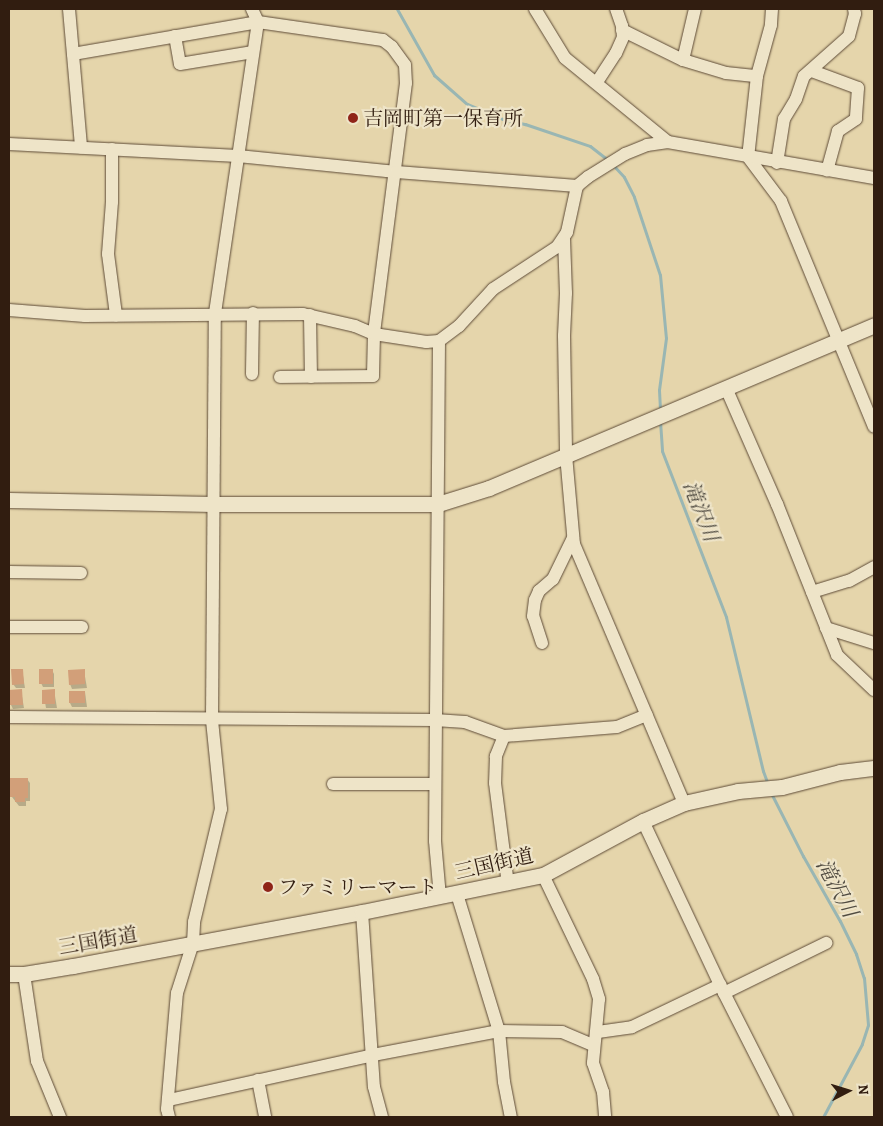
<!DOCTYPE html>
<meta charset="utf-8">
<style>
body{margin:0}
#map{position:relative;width:883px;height:1126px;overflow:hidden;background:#e5d5ab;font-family:Alegreya,"Noto Serif JP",serif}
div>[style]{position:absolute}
.shadow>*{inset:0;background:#0003}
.stream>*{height:3px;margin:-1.5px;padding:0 1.5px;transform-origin:1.5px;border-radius:1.5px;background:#99b6b3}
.building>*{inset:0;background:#d29f79}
.roads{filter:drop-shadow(0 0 1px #5e4b37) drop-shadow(0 0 1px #5e4b37)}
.minor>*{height:12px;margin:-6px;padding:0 6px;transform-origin:6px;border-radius:6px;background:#eee4c8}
.tertiary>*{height:15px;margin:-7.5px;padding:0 7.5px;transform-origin:7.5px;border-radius:7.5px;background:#eee4c8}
.dots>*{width:14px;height:14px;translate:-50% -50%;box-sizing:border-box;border:2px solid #eee4c8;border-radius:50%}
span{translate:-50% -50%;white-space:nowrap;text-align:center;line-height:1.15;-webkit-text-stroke:4.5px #eee4c8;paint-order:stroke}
.poi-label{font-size:20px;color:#311d10}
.left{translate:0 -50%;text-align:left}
.street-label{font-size:20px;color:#311d10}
.water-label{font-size:21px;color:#504b41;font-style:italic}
.frame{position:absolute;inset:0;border:10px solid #311d10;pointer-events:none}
.north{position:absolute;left:823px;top:1066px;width:50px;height:50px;-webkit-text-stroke:4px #eee4c8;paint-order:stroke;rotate:85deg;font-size:14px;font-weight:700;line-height:20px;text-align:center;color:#311d10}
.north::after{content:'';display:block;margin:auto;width:18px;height:22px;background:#311d10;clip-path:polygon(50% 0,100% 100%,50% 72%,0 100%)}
</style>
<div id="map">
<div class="shadow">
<i style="clip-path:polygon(22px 670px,25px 688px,16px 688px,13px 684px)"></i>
<i style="clip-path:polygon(52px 670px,54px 674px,54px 687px,43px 687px,41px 683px)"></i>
<i style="clip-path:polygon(84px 671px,87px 688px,72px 689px,70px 684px)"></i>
<i style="clip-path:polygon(54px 690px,57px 708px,46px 708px,43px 691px)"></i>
<i style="clip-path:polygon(21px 691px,24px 708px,13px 709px,11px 705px)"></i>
<i style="clip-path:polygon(85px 692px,87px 707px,72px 707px,70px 703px)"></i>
<i style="clip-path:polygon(27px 779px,30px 783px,30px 801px,26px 801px,26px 806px,19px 806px,12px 797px)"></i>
</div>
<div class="stream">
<i style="left:397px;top:9px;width:76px;rotate:60.7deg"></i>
<i style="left:434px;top:75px;width:44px;rotate:41.3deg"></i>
<i style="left:467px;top:104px;width:39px;rotate:23deg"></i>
<i style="left:503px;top:119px;width:23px;rotate:13deg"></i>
<i style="left:525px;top:124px;width:69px;rotate:18.7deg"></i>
<i style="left:590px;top:146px;width:24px;rotate:38deg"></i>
<i style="left:613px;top:165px;width:16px;rotate:47deg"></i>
<i style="left:624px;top:177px;width:22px;rotate:63deg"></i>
<i style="left:634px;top:197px;width:82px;rotate:71.6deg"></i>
<i style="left:660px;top:275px;width:63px;rotate:84.6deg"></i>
<i style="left:666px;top:338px;width:52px;rotate:97.7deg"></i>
<i style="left:659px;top:390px;width:22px;rotate:87deg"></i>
<i style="left:660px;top:421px;width:30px;rotate:86deg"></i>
<i style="left:662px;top:451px;width:178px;rotate:68.9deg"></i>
<i style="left:726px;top:617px;width:158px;rotate:76.5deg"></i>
<i style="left:763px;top:771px;width:15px;rotate:70deg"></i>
<i style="left:771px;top:793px;width:71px;rotate:63.1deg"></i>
<i style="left:803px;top:856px;width:75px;rotate:60.4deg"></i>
<i style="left:840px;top:921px;width:37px;rotate:64deg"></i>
<i style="left:856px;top:954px;width:25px;rotate:72deg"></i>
<i style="left:864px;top:978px;width:47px;rotate:85.1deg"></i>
<i style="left:868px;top:1025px;width:20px;rotate:108deg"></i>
<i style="left:862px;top:1044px;width:83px;rotate:118.1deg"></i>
</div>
<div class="building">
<i style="clip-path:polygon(11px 669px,23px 669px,24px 684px,12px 685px)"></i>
<i style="clip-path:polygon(39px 669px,53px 669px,53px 684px,39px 684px)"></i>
<i style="clip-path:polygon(85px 669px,85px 684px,69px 685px,68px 670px)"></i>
<i style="clip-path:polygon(22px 689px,23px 705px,9px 705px,9px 690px)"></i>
<i style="clip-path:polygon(55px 689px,55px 704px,42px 704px,42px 690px)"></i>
<i style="clip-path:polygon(69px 691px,85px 691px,85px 703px,69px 703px)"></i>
<i style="clip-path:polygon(10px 778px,28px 778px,28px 798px,25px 798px,25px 802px,15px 802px,15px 797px,10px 797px)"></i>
</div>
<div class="roads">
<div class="minor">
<i style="left:69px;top:9px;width:139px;rotate:85deg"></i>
<i style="left:535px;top:9px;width:57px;rotate:58.5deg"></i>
<i style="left:565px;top:58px;width:133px;rotate:39.2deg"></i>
<i style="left:772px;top:9px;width:16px;rotate:94deg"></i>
<i style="left:771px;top:25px;width:53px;rotate:105.4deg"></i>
<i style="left:757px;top:76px;width:81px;rotate:96.3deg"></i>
<i style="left:748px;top:157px;width:55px;rotate:53.1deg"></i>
<i style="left:781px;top:201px;width:244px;rotate:67.6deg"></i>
<i style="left:622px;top:30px;width:68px;rotate:26.2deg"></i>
<i style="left:683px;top:60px;width:45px;rotate:16.8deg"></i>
<i style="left:726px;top:73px;width:31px;rotate:6deg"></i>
<i style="left:175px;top:36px;width:28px;rotate:80deg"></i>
<i style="left:180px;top:64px;width:74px;rotate:-9.3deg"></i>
<i style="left:73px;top:54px;width:188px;rotate:-9.8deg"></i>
<i style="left:258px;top:22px;width:126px;rotate:8.2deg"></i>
<i style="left:383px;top:40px;width:11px;rotate:38deg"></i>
<i style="left:392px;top:47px;width:22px;rotate:54deg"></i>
<i style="left:405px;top:65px;width:18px;rotate:87deg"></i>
<i style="left:406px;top:83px;width:253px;rotate:97.3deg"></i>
<i style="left:374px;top:334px;width:42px;rotate:91.4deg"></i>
<i style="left:373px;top:376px;width:93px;rotate:179.4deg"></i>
<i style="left:683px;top:60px;width:52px;rotate:-76.8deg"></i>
<i style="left:812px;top:71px;width:49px;rotate:20.3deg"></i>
<i style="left:858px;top:88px;width:31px;rotate:94deg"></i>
<i style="left:856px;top:119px;width:22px;rotate:146deg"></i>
<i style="left:838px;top:131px;width:41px;rotate:105.4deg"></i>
<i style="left:597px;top:82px;width:35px;rotate:-57deg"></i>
<i style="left:616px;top:53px;width:17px;rotate:-66deg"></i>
<i style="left:623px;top:37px;width:11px;rotate:-95deg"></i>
<i style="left:622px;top:26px;width:18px;rotate:-109deg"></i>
<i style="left:9px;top:144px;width:229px;rotate:3deg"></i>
<i style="left:238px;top:156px;width:159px;rotate:5.8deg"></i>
<i style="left:396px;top:172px;width:182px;rotate:4.4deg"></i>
<i style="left:112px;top:149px;width:53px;rotate:90deg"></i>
<i style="left:112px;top:202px;width:52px;rotate:94.4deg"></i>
<i style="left:108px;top:254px;width:62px;rotate:82.5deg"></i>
<i style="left:777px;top:163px;width:45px;rotate:-81deg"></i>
<i style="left:784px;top:119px;width:23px;rotate:-59deg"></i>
<i style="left:796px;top:99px;width:24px;rotate:-71deg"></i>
<i style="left:804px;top:76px;width:60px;rotate:-41.6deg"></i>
<i style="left:849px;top:36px;width:23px;rotate:-75deg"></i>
<i style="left:855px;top:14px;width:5px;rotate:-101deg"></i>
<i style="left:564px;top:239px;width:54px;rotate:87.9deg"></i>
<i style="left:566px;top:293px;width:43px;rotate:92.7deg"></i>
<i style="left:564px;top:336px;width:119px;rotate:89deg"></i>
<i style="left:566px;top:455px;width:89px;rotate:84.9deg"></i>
<i style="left:574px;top:544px;width:281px;rotate:67deg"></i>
<i style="left:9px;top:310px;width:76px;rotate:4.5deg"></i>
<i style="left:85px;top:316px;width:218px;rotate:-0.5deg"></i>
<i style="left:303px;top:314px;width:53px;rotate:13deg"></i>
<i style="left:355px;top:326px;width:21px;rotate:23deg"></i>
<i style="left:374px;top:334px;width:53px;rotate:8.7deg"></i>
<i style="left:426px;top:342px;width:13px;rotate:-4deg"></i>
<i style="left:439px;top:341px;width:25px;rotate:-37deg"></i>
<i style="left:459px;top:326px;width:50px;rotate:-47.4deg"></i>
<i style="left:493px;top:289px;width:77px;rotate:-33.3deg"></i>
<i style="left:557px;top:247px;width:18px;rotate:-56deg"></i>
<i style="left:567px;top:232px;width:47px;rotate:-77.7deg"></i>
<i style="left:577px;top:186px;width:14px;rotate:-39deg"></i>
<i style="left:588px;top:177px;width:44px;rotate:-31.9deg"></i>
<i style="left:625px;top:154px;width:24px;rotate:-22deg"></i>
<i style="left:647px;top:145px;width:21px;rotate:-8deg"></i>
<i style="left:668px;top:142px;width:209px;rotate:9.9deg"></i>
<i style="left:310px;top:315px;width:62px;rotate:89.1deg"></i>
<i style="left:439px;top:341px;width:500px;rotate:90.46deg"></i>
<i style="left:435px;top:841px;width:56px;rotate:84.9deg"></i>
<i style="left:252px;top:374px;width:61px;rotate:-89.1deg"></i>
<i style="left:726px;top:388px;width:127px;rotate:66.3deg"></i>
<i style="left:777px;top:504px;width:162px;rotate:68.3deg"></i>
<i style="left:837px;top:655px;width:51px;rotate:43.4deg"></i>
<i style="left:9px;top:572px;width:72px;rotate:0.8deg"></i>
<i style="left:812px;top:592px;width:39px;rotate:-17deg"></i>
<i style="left:849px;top:581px;width:29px;rotate:-29deg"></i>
<i style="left:9px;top:627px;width:73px"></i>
<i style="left:826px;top:628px;width:50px;rotate:17.4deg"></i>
<i style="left:542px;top:643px;width:28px;rotate:-108deg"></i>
<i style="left:533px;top:616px;width:16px;rotate:-83deg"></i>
<i style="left:535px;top:600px;width:10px;rotate:-66deg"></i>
<i style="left:539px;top:591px;width:18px;rotate:-41deg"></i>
<i style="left:553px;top:579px;width:46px;rotate:-64deg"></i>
<i style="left:9px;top:717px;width:426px;rotate:0.4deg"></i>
<i style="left:435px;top:720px;width:30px;rotate:4deg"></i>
<i style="left:465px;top:722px;width:41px;rotate:19.7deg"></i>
<i style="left:504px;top:736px;width:113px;rotate:-4.6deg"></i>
<i style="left:617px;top:727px;width:32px;rotate:-22deg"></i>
<i style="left:504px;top:736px;width:22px;rotate:112deg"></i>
<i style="left:496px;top:756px;width:27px;rotate:92deg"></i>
<i style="left:495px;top:783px;width:102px;rotate:82.7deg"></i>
<i style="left:333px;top:784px;width:102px"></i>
<i style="left:643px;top:821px;width:181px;rotate:64.8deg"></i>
<i style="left:720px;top:985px;width:148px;rotate:63.1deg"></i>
<i style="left:543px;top:875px;width:115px;rotate:64.3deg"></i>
<i style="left:593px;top:979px;width:21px;rotate:73deg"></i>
<i style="left:599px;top:999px;width:64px;rotate:95.4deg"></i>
<i style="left:593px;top:1063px;width:31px;rotate:71deg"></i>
<i style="left:603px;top:1092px;width:25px;rotate:85deg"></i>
<i style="left:457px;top:894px;width:143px;rotate:73deg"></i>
<i style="left:499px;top:1031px;width:51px;rotate:84.4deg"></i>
<i style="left:504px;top:1082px;width:36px;rotate:79deg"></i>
<i style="left:362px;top:912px;width:175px;rotate:86.1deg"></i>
<i style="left:374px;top:1087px;width:31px;rotate:75deg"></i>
<i style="left:24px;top:974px;width:88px;rotate:81.5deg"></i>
<i style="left:37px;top:1061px;width:61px;rotate:67.7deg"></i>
<i style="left:724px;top:993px;width:114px;rotate:-26.1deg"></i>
<i style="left:598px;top:1032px;width:34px;rotate:-8deg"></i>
<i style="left:632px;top:1027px;width:98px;rotate:-25.5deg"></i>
<i style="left:258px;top:1080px;width:38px;rotate:79deg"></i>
<i style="left:169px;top:1100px;width:209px;rotate:-12.4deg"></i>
<i style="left:373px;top:1055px;width:128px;rotate:-10.8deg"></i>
<i style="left:499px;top:1031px;width:63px;rotate:0.9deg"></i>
<i style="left:562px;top:1032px;width:34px;rotate:23deg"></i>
<i style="left:169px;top:1117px;width:8px;rotate:-104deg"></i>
<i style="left:167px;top:1109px;width:116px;rotate:-85.1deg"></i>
<i style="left:177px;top:993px;width:52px;rotate:-72.3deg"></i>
<i style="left:193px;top:943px;width:21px;rotate:-87deg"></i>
<i style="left:194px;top:922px;width:116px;rotate:-76.6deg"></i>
<i style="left:221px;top:809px;width:89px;rotate:-95.8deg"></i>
<i style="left:212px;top:720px;width:407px;rotate:-89.6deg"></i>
<i style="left:215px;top:313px;width:294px;rotate:-81.6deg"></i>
<i style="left:258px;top:22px;width:14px;rotate:-115deg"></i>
</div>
<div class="tertiary">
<i style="left:9px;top:500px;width:204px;rotate:1.1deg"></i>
<i style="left:213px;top:504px;width:225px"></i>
<i style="left:438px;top:504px;width:53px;rotate:-17.4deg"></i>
<i style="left:489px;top:488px;width:418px;rotate:-22.9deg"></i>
<i style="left:9px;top:974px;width:15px"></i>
<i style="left:24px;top:974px;width:50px;rotate:-9.3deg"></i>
<i style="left:73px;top:966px;width:294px;rotate:-10.6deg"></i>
<i style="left:362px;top:912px;width:185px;rotate:-11.6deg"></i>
<i style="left:543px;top:875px;width:114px;rotate:-28.4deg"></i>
<i style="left:643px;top:821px;width:45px;rotate:-23.7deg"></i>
<i style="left:684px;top:803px;width:55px;rotate:-12.5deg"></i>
<i style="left:738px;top:791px;width:44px;rotate:-5.2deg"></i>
<i style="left:782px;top:787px;width:60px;rotate:-14.5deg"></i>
<i style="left:840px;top:772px;width:34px;rotate:-7deg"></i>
</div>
</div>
<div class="dots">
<i style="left:353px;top:118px;background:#8f2418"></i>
<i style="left:268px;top:887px;background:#8f2418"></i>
</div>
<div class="poi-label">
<span class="left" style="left:363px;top:118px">吉岡町第一保育所</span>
<span class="left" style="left:278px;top:887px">ファミリーマート</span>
</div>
<div class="street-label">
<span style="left:494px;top:864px;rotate:-13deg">三国街道</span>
<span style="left:98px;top:941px;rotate:-10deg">三国街道</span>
</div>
<div class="water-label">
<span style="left:701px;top:511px;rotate:69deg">滝沢川</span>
<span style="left:837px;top:888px;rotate:62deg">滝沢川</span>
</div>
<div class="frame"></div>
<div class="north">N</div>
</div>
